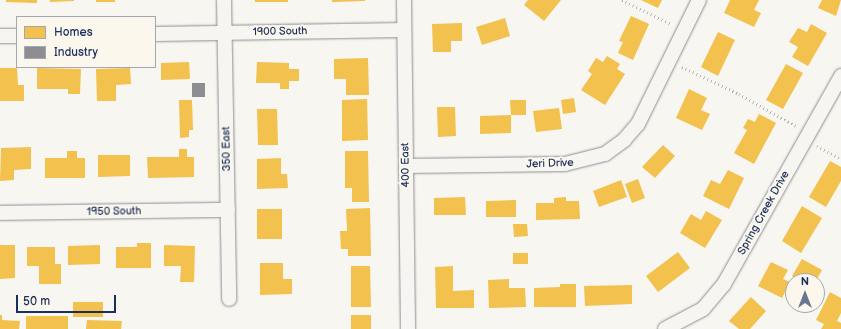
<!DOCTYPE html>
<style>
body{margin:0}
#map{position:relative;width:841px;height:329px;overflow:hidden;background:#f8f6f0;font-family:"Balsamiq Sans",sans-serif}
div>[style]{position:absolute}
.homes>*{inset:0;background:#f2c14e}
.industry>*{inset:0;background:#8d8d92}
.path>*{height:2.5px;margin-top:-1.25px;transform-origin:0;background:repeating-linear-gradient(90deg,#b3b5b7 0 1px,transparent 0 4px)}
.roads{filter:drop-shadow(0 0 1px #8b8e94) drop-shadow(0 0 1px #8b8e94)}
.minor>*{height:14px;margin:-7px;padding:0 7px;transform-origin:7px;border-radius:7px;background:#f6f5f1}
span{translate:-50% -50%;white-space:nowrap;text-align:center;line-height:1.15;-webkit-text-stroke:4px #fbf7ec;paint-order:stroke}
.street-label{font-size:11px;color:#1b2f5e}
.legend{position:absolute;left:16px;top:16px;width:140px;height:52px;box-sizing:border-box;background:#fbf7ec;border:1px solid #a1a7b3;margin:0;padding:5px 7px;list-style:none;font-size:12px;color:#1b2f5e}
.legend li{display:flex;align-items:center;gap:8px;height:20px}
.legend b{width:20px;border:1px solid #a1a7b3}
.north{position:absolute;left:785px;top:273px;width:40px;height:40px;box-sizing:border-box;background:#fbf7ec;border:1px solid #a1a7b3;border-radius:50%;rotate:0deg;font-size:11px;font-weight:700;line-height:16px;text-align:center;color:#1b2f5e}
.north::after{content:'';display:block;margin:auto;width:14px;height:18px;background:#687591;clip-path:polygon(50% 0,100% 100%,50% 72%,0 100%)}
.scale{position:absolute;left:16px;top:295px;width:100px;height:18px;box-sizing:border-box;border:2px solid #1b2f5e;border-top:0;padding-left:5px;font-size:12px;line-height:14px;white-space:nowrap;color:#1b2f5e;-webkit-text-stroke:3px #fbf7ec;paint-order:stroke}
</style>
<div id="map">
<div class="homes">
<i style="clip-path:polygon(6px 0,37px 0,37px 3px,6px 2px)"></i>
<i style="clip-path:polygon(50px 0,74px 0,74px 1px,50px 2px)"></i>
<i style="clip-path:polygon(96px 0,115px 0,115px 2px,96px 2px)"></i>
<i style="clip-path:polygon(255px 0,288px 0,288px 2px,255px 2px)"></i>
<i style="clip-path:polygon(332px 0,365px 0,365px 1px,332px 2px)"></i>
<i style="clip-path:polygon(528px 0,561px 0,544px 21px,524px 5px)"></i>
<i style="clip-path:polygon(641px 0,662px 0,658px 8px)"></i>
<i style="clip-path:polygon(730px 0,759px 0,754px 10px,761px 13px,754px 27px,724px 13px)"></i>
<i style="clip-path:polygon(822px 0,841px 0,836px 16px,818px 8px)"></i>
<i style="clip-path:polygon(631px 16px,649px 24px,633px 60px,618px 53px,623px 42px,619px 41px)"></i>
<i style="clip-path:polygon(505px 18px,510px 36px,482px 45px,476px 27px)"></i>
<i style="clip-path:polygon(462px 23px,462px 41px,451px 41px,451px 52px,433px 52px,432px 24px)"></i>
<i style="clip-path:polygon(811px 24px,827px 33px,808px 66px,792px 57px,798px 47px,789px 42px,798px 28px,807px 32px)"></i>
<i style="clip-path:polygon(718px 32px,735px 40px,718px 76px,701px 67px)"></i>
<i style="clip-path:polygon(607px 56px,620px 64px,617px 69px,625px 74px,605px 105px,581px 90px,592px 74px,588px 71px,596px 58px,603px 62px)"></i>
<i style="clip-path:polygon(368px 58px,369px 95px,346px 95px,346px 79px,334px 79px,334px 59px)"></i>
<i style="clip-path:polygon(189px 62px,190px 79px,161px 80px,161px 63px)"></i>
<i style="clip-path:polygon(257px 62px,289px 63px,289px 69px,299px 69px,299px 81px,289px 81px,289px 89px,280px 89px,280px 83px,256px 83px)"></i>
<i style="clip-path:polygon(786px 64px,803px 73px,783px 109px,766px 100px)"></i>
<i style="clip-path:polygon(0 68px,17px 68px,18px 85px,24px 85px,24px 101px,0 101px)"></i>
<i style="clip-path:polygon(37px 68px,81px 69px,80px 94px,68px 94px,68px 89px,37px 89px)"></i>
<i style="clip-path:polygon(130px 68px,131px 84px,116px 85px,116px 101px,97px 101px,96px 69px)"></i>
<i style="clip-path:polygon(689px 89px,707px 98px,701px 110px,710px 114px,702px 130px,676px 118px)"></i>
<i style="clip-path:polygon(574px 98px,576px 112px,563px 114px,561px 100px)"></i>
<i style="clip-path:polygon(367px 99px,368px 140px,342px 141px,342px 100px)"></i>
<i style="clip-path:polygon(179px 100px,192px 100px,193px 130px,189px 130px,189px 137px,180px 138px)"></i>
<i style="clip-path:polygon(510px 100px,526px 100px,526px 115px,511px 115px)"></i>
<i style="clip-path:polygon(437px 107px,455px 107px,456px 136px,438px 137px)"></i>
<i style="clip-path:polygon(559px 108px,562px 129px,536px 132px,533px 111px)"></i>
<i style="clip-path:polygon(257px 109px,277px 109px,278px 145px,258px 145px)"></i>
<i style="clip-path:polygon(759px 114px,776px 123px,754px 164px,734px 153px,747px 130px,743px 128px,748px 119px,755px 122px)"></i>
<i style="clip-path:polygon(511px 115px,511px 133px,480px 134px,480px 116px)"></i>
<i style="clip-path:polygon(663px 145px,675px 156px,655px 178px,642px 167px)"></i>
<i style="clip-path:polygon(31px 147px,31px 169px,14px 170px,14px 180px,0 181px,1px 148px)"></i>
<i style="clip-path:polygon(179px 149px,187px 149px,187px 157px,194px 157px,194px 177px,148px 178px,147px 157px,179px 157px)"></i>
<i style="clip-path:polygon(67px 151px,77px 151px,77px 158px,85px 158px,85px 178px,45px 178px,45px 158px,67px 158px)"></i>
<i style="clip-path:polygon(345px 151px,368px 151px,369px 202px,352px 202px,352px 188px,345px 188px)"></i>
<i style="clip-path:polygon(98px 155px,130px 155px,130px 176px,98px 177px)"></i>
<i style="clip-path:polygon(281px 158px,281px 174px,287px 174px,288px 188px,257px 189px,257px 159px)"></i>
<i style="clip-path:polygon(830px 161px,841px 167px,841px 181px,826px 207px,809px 197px)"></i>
<i style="clip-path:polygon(728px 170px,744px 178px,729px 209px,703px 196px,711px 180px,720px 184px)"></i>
<i style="clip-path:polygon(638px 179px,645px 198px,632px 203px,625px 184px)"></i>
<i style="clip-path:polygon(621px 180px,627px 197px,599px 207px,593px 191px)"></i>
<i style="clip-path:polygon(465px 197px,466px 215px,434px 215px,434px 198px)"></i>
<i style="clip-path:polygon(566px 197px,566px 201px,579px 201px,580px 219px,536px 220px,536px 203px,554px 203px,554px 198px)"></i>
<i style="clip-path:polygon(516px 200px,516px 217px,486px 217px,486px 201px)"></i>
<i style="clip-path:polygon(802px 206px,822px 218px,801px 253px,782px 241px)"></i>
<i style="clip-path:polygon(370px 208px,371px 256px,348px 256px,348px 249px,341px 249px,340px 231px,347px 231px,346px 209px)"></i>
<i style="clip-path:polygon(257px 209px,282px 209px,282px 239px,257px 239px)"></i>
<i style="clip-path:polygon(706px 211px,722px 220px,705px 248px,680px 233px,691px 214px,701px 220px)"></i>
<i style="clip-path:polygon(513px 224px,527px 224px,528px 236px,514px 237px)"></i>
<i style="clip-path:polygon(137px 243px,151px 243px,151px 268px,116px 268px,116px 247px,137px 247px)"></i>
<i style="clip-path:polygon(0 245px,15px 245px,15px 278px,0 279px)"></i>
<i style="clip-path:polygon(100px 245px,100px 264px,68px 265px,68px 246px)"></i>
<i style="clip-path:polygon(164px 245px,195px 246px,194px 282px,180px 282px,181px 266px,164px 266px)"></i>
<i style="clip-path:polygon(27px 247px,55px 247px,55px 264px,61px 264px,61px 284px,39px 284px,39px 266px,27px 266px)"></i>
<i style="clip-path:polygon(678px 252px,690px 268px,658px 292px,646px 276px)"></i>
<i style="clip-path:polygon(513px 253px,528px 253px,528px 264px,513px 264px)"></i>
<i style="clip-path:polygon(802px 259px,822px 270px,816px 281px,801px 281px,792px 276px)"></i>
<i style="clip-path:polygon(771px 262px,788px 270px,783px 279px,790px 282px,782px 298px,758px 286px)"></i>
<i style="clip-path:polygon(260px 263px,283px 263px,283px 279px,292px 279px,292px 294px,260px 295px)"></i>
<i style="clip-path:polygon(351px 266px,370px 266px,371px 307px,351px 307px)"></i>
<i style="clip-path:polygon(453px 266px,453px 291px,474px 290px,474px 308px,436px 308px,435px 267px)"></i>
<i style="clip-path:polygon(509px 279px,509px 288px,525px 288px,526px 307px,489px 308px,488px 280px)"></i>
<i style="clip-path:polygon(560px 284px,576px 284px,576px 307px,534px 307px,534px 288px,560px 287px)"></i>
<i style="clip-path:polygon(632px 285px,632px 304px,585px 306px,584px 286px)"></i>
<i style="clip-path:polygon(830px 292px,841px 298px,841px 313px,837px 321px,841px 323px,841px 329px,821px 329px,824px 324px,816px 320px)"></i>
<i style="clip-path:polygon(751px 297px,766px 311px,750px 329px,739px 329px,729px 321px)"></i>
<i style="clip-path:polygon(73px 302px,103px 302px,103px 317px,73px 317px)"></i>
<i style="clip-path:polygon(0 315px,2px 315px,2px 320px,20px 321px,19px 329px,0 329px)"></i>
<i style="clip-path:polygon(351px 315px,371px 315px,371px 329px,351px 329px)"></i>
<i style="clip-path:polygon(26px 316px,68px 316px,68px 329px,26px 329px)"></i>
<i style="clip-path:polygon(87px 320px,122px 321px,121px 329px,86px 329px)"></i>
</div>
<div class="industry">
<i style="clip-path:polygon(192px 83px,205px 83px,205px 97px,192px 97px)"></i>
</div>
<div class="path">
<i style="left:622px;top:0;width:55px;rotate:26.1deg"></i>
<i style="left:682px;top:67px;width:63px;rotate:25.3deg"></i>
<i style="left:739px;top:94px;width:65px;rotate:29.3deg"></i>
<i style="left:817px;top:146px;width:27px;rotate:28deg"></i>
</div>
<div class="roads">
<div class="minor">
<i style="left:224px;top:0;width:299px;rotate:89deg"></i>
<i style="left:404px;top:0;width:329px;rotate:89.3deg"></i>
<i style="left:155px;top:34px;width:249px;rotate:-0.9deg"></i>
<i style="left:0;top:36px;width:17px"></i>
<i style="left:406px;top:166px;width:159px;rotate:-0.7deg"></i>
<i style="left:565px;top:164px;width:41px;rotate:-14deg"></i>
<i style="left:605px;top:154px;width:24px;rotate:-36deg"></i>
<i style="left:624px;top:140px;width:21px;rotate:-49deg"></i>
<i style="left:638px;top:124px;width:138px;rotate:-63.8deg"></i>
<i style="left:0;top:213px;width:228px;rotate:-0.8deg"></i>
<i style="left:665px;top:329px;width:43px;rotate:-27.8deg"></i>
<i style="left:703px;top:309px;width:33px;rotate:-50deg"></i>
<i style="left:724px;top:284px;width:239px;rotate:-60.6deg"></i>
</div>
</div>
<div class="street-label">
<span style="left:280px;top:32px;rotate:-1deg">1900 South</span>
<span style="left:227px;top:149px;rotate:-91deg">350 East</span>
<span style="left:550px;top:164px;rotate:-2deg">Jeri Drive</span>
<span style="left:406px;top:165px;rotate:-91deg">400 East</span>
<span style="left:114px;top:212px;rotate:-1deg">1950 South</span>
<span style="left:764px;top:213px;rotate:-61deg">Spring Creek Drive</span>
</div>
<ul class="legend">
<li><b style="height:11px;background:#f2c14e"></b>Homes</li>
<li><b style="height:11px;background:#8d8d92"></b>Industry</li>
</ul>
<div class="north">N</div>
<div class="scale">50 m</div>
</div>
